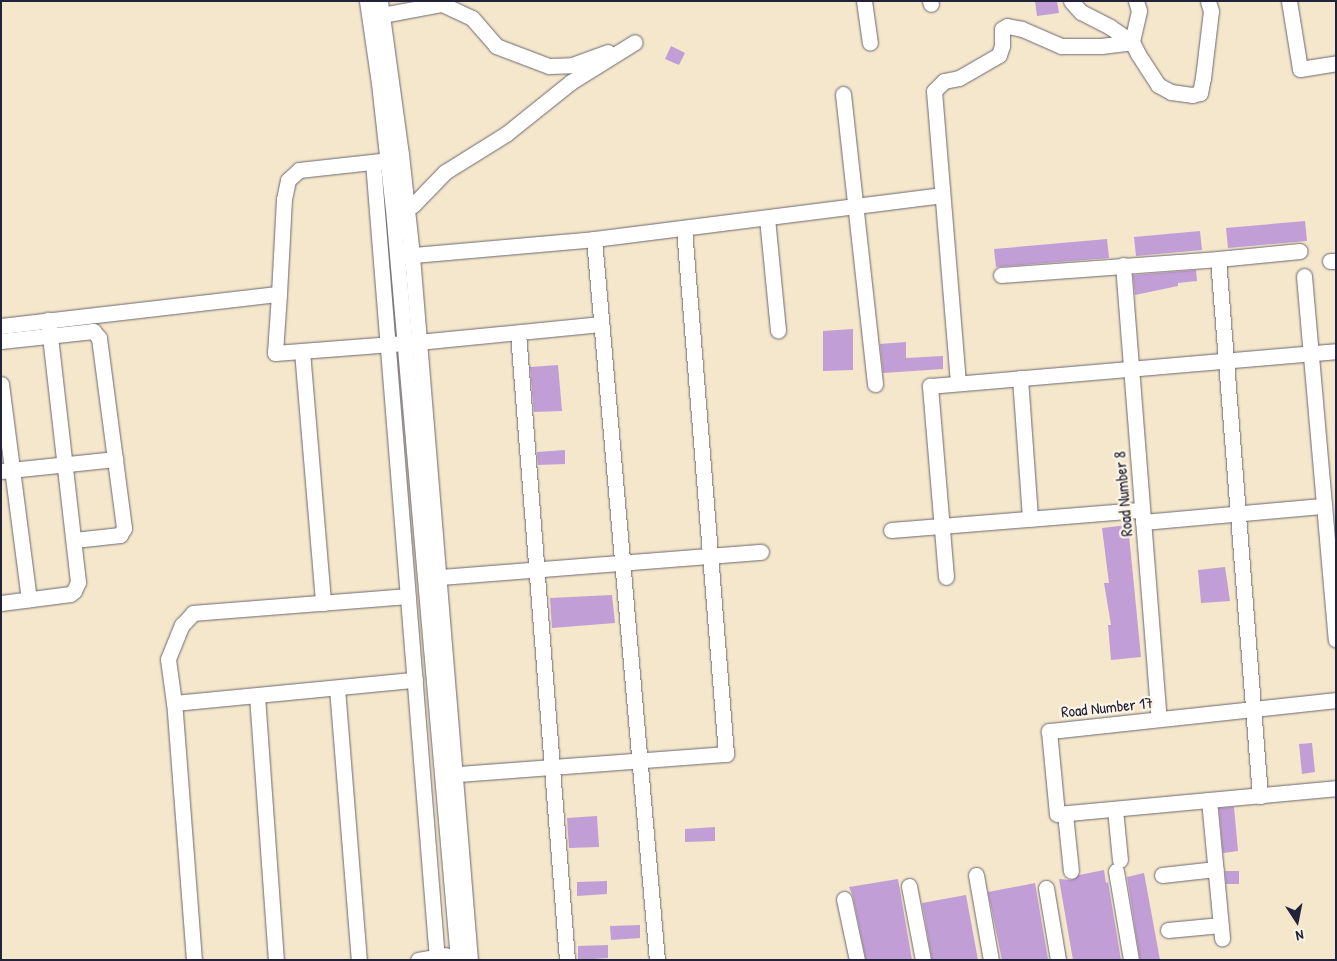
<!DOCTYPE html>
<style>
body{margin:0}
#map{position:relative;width:1337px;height:961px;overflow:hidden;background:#f4e7cc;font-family:"Patrick Hand",sans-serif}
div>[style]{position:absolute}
.building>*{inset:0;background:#c19ed5}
.roads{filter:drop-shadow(0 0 1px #6c676e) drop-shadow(0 0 1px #6c676e)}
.minor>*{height:15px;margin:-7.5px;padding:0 7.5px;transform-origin:7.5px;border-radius:7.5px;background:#fff}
span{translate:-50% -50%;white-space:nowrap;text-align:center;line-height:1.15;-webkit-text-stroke:4.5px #fcf5e5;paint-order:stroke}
.street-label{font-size:16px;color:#22223b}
.frame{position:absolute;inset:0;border:2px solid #22223b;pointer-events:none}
.north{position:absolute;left:1272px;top:896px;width:50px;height:50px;-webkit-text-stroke:4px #fcf5e5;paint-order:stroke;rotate:169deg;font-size:14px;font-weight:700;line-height:20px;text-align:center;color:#22223b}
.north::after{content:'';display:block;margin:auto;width:18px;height:22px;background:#22223b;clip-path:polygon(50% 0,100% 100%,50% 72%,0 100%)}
</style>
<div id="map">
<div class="building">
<i style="clip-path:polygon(1035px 1px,1057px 1px,1059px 13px,1037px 16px)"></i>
<i style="clip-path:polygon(671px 46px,685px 53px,679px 65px,665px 59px)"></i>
<i style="clip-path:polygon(1305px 221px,1307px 241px,1228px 248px,1226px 228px)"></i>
<i style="clip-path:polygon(1200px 231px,1202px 250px,1136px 256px,1134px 237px)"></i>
<i style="clip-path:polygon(1107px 239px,1109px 258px,996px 267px,994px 249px)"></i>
<i style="clip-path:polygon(1196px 270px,1197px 281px,1178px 283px,1178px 286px,1135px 295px,1133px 275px)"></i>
<i style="clip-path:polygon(853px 329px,853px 370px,823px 371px,823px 331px)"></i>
<i style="clip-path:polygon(906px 342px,906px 358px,943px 356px,943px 369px,883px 373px,880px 344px)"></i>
<i style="clip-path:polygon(558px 365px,562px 411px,534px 412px,530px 367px)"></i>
<i style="clip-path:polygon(565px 450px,565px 464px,538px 465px,537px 452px)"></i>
<i style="clip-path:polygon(1128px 525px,1141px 657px,1111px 660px,1108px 625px,1111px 625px,1104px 583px,1109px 583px,1102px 528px)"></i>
<i style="clip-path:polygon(1225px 567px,1230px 601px,1201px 603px,1198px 570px)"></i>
<i style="clip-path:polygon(612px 595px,615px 623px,552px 628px,550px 598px)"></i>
<i style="clip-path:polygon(1312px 743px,1315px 772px,1302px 774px,1299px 744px)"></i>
<i style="clip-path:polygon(1234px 807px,1238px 851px,1223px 853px,1219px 808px)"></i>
<i style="clip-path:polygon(597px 816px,599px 847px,569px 848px,567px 818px)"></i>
<i style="clip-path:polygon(715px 827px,715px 841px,685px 842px,685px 829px)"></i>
<i style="clip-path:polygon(1104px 870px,1106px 883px,1108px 882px,1121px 960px,1073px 960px,1059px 879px,1072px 880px,1079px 875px)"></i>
<i style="clip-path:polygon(1225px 871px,1239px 871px,1239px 884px,1226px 884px)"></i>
<i style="clip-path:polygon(1144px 873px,1160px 960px,1140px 960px,1127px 877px)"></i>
<i style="clip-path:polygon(898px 879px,912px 960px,866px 960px,853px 897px,849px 887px)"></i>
<i style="clip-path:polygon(607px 881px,607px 894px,577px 896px,577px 882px)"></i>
<i style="clip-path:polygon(1035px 883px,1048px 959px,1002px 960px,988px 892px)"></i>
<i style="clip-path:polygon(966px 895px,978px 960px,932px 960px,922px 903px)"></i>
<i style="clip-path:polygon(640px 925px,640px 938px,611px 940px,610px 926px)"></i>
<i style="clip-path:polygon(608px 945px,608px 958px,578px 960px,578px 946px)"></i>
</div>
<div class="roads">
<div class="minor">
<i style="left:367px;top:1px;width:83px;rotate:81.7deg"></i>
<i style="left:379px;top:83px;width:127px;rotate:83.7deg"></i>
<i style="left:393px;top:209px;width:754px;rotate:85.05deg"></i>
<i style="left:380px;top:1px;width:154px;rotate:82.2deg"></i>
<i style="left:401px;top:154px;width:103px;rotate:83.8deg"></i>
<i style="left:412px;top:256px;width:706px;rotate:85.29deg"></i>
<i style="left:864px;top:1px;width:42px;rotate:81.9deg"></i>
<i style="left:930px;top:1px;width:3px;rotate:72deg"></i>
<i style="left:1071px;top:1px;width:15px;rotate:48deg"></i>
<i style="left:1081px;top:12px;width:33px;rotate:27deg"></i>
<i style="left:1110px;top:27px;width:27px;rotate:34deg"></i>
<i style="left:1136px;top:1px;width:10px;rotate:73deg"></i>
<i style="left:1139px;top:11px;width:32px;rotate:103deg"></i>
<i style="left:1132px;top:42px;width:13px;rotate:63deg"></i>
<i style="left:1138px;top:54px;width:37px;rotate:57deg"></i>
<i style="left:1158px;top:85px;width:15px;rotate:28deg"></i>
<i style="left:1171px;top:92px;width:21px;rotate:8deg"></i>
<i style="left:1192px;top:95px;width:8px;rotate:-14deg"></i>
<i style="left:1200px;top:93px;width:15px;rotate:-79deg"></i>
<i style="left:1203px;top:78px;width:67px;rotate:-83.2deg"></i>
<i style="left:1211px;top:11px;width:10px;rotate:-107deg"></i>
<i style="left:1289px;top:1px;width:69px;rotate:80.8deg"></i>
<i style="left:1300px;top:69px;width:36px;rotate:-9deg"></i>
<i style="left:382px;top:15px;width:61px;rotate:-10.4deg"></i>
<i style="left:442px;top:4px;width:33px;rotate:25deg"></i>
<i style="left:472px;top:18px;width:37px;rotate:49deg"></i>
<i style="left:496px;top:46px;width:57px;rotate:20.7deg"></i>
<i style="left:549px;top:66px;width:23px;rotate:-2deg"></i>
<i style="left:572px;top:65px;width:38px;rotate:-20deg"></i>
<i style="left:843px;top:94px;width:292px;rotate:83.7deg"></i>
<i style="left:373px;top:162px;width:801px;rotate:85.41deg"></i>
<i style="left:399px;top:208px;width:14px;rotate:-12deg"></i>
<i style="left:413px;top:205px;width:46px;rotate:-45.9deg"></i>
<i style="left:445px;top:172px;width:72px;rotate:-31.9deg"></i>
<i style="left:506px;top:134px;width:83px;rotate:-38.7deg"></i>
<i style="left:571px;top:82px;width:75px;rotate:-32deg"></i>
<i style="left:767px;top:218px;width:113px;rotate:84.4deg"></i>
<i style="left:594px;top:239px;width:724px;rotate:85.01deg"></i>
<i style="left:401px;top:256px;width:194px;rotate:-5deg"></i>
<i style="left:594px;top:239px;width:350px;rotate:-7.2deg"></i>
<i style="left:1218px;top:259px;width:82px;rotate:-5.6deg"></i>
<i style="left:1330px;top:261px;width:6px"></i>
<i style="left:1123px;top:265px;width:455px;rotate:85.5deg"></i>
<i style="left:1001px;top:275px;width:218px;rotate:-4.2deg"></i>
<i style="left:1218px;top:259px;width:539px;rotate:85.53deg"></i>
<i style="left:1304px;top:276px;width:365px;rotate:85deg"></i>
<i style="left:279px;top:294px;width:59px;rotate:93.9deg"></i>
<i style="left:275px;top:353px;width:143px;rotate:-4.4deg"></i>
<i style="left:418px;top:342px;width:184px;rotate:-5.6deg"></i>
<i style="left:1px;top:326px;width:280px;rotate:-6.6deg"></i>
<i style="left:279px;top:294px;width:95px;rotate:-87deg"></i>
<i style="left:284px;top:199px;width:19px;rotate:-78deg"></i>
<i style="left:288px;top:180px;width:15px;rotate:-42deg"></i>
<i style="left:299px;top:170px;width:82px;rotate:-6.3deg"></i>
<i style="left:518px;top:333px;width:629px;rotate:85.53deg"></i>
<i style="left:1px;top:341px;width:93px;rotate:-6.2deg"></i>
<i style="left:93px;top:331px;width:9px;rotate:49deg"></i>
<i style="left:99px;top:338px;width:192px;rotate:82.5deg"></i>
<i style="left:124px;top:528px;width:8px;rotate:120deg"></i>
<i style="left:120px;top:535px;width:46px;rotate:173.8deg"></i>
<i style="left:302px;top:351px;width:253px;rotate:85.2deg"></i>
<i style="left:1020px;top:378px;width:141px;rotate:85.9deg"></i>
<i style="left:958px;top:383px;width:293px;rotate:-94.7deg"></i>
<i style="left:934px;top:91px;width:14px;rotate:-45deg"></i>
<i style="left:944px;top:81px;width:15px;rotate:-11deg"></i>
<i style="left:959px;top:78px;width:46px;rotate:-29.9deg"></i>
<i style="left:999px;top:55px;width:9px;rotate:-72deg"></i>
<i style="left:1002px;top:46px;width:17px;rotate:-90deg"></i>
<i style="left:1002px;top:29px;width:6px;rotate:-31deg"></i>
<i style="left:1007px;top:26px;width:15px;rotate:11deg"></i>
<i style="left:1022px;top:29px;width:43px;rotate:23.6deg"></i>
<i style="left:1061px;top:46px;width:40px"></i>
<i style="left:1101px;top:46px;width:31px;rotate:-7deg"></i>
<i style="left:1px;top:384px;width:217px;rotate:82.6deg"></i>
<i style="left:1px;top:471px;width:115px;rotate:-6deg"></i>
<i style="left:1143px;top:522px;width:182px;rotate:-5.1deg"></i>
<i style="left:891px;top:530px;width:252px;rotate:-4.6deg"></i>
<i style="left:946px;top:577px;width:192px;rotate:-94.8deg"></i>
<i style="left:930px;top:386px;width:408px;rotate:-4.9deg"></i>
<i style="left:429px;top:578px;width:333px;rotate:-4.5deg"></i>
<i style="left:1px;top:603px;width:70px;rotate:-7.4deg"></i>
<i style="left:70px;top:594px;width:5px;rotate:-37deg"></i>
<i style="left:74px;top:591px;width:10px;rotate:-66deg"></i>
<i style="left:78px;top:582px;width:264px;rotate:-96.5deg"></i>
<i style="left:337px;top:688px;width:273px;rotate:85.4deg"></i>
<i style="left:257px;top:696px;width:265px;rotate:85.9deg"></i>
<i style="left:1336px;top:700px;width:289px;rotate:173.8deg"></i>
<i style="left:1049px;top:731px;width:83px;rotate:84.5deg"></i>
<i style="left:1057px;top:814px;width:280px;rotate:-5.3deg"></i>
<i style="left:174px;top:703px;width:242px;rotate:-5.5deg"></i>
<i style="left:446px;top:775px;width:281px;rotate:-4.3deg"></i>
<i style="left:726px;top:754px;width:528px;rotate:-94.57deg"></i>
<i style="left:1209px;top:800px;width:139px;rotate:84.6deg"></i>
<i style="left:1115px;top:809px;width:51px;rotate:84.4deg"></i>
<i style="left:1065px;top:814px;width:57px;rotate:84deg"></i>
<i style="left:1116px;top:871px;width:90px;rotate:80.4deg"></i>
<i style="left:976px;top:875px;width:86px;rotate:80deg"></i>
<i style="left:1162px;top:875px;width:54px;rotate:-6.3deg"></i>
<i style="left:909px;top:886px;width:75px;rotate:79.3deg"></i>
<i style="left:1046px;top:888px;width:73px;rotate:80.5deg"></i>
<i style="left:844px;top:899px;width:62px;rotate:78deg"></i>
<i style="left:1168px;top:930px;width:53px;rotate:-5.4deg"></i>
<i style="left:194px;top:960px;width:258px;rotate:-94.4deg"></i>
<i style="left:174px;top:703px;width:44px;rotate:-97.8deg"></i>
<i style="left:168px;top:659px;width:37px;rotate:-68deg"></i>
<i style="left:182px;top:625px;width:16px;rotate:-47deg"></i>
<i style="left:193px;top:613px;width:215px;rotate:-4.5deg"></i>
<i style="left:418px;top:960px;width:28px;rotate:-10deg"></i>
</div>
</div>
<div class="street-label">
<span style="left:1123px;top:494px;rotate:-95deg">Road Number 8</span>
<span style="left:1107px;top:707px;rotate:-6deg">Road Number 17</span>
</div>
<div class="frame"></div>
<div class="north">N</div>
</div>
